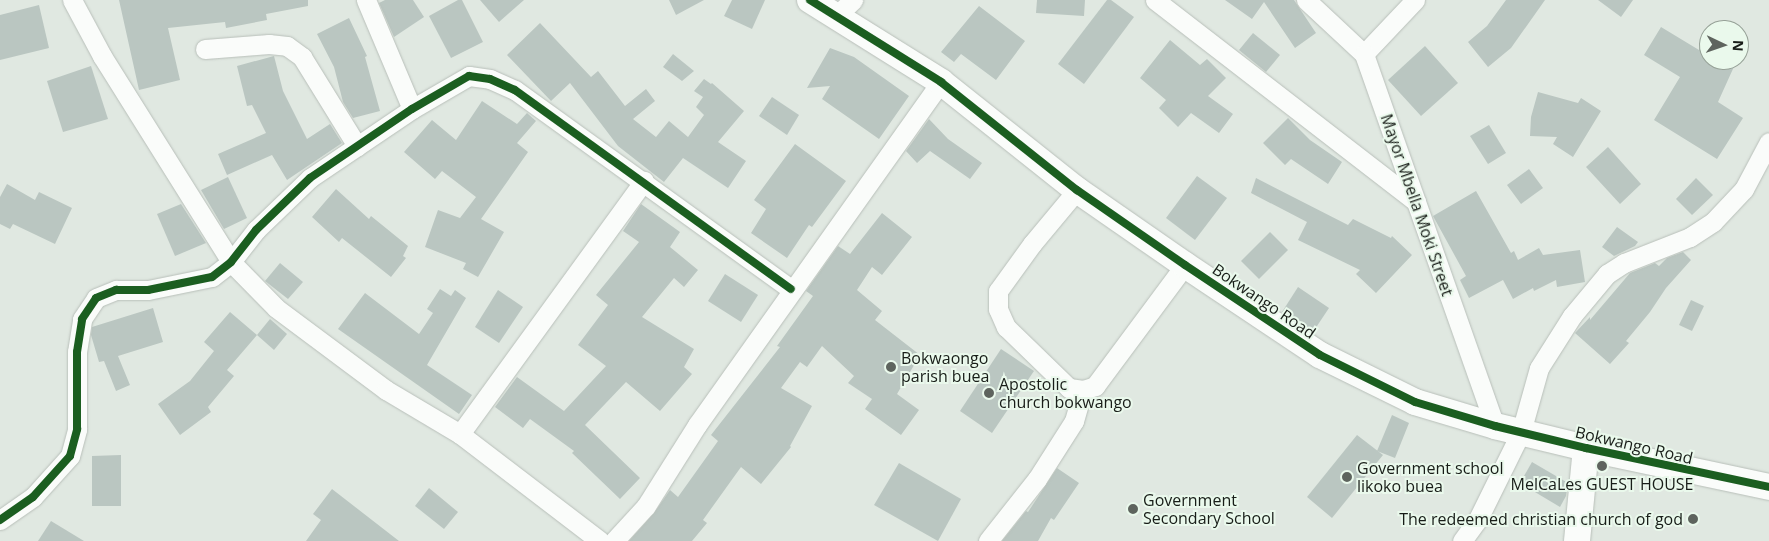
<!DOCTYPE html>
<style>
body{margin:0}
#map{position:relative;width:1769px;height:541px;overflow:hidden;background:#e0e8e1;font-family:"Open Sans",sans-serif}
div>[style]{position:absolute}
.building>*{inset:0;background:#bac6c1}
.roads{filter:drop-shadow(0 0 1px #b8bfb9) drop-shadow(0 0 1px #b8bfb9)}
.street>*{height:19px;margin:-9.5px;padding:0 9.5px;transform-origin:9.5px;border-radius:9.5px;background:#fafcfa}
.secondary>*{height:26px;margin:-13px;padding:0 13px;transform-origin:13px;border-radius:13px;background:#fafcfa}
.cycleway>*{height:8px;margin:-4px;padding:0 4px;transform-origin:4px;border-radius:4px;background:#1b5e20}
.dots>*{width:14px;height:14px;translate:-50% -50%;box-sizing:border-box;border:2px solid #eaf9ec;border-radius:50%}
span{translate:-50% -50%;white-space:nowrap;text-align:center;line-height:1.15;-webkit-text-stroke:4px #eaf9ec;paint-order:stroke}
.street-label{font-size:16px;color:#181d18}
.poi-label{font-size:16px;color:#181d18}
.left{translate:0 -50%;text-align:left}
.right{translate:-100% -50%;text-align:right}
.north{position:absolute;left:1699px;top:20px;width:50px;height:50px;box-sizing:border-box;background:#eaf9ec;border:1px solid #96a197;border-radius:50%;rotate:93deg;font-size:14px;font-weight:700;line-height:20px;text-align:center;color:#181d18}
.north::after{content:'';display:block;margin:auto;width:18px;height:22px;background:#5e645e;clip-path:polygon(50% 0,100% 100%,50% 72%,0 100%)}
</style>
<div id="map">
<div class="building">
<i style="clip-path:polygon(119px 0,308px 0,308px 6px,266px 14px,267px 20px,226px 28px,225px 22px,168px 28px,180px 80px,139px 90px)"></i>
<i style="clip-path:polygon(385px 0,413px 0,424px 17px,394px 37px,379px 3px)"></i>
<i style="clip-path:polygon(458px 0,462px 0,483px 42px,451px 58px,429px 16px)"></i>
<i style="clip-path:polygon(480px 0,524px 0,499px 22px)"></i>
<i style="clip-path:polygon(669px 0,704px 0,676px 15px)"></i>
<i style="clip-path:polygon(732px 0,765px 0,752px 29px,724px 16px)"></i>
<i style="clip-path:polygon(1037px 0,1085px 0,1084px 16px,1036px 13px)"></i>
<i style="clip-path:polygon(1107px 0,1111px 0,1134px 17px,1084px 84px,1058px 64px)"></i>
<i style="clip-path:polygon(1225px 0,1294px 0,1316px 33px,1295px 48px,1264px 2px,1252px 19px)"></i>
<i style="clip-path:polygon(1506px 0,1545px 0,1511px 48px,1488px 67px,1468px 42px,1487px 26px)"></i>
<i style="clip-path:polygon(1598px 0,1633px 0,1621px 17px)"></i>
<i style="clip-path:polygon(39px 5px,49px 48px,0 60px,0 15px)"></i>
<i style="clip-path:polygon(979px 6px,1025px 41px,996px 80px,961px 54px,954px 62px,941px 52px)"></i>
<i style="clip-path:polygon(349px 18px,367px 56px,365px 57px,380px 111px,353px 118px,343px 102px,334px 67px,317px 34px)"></i>
<i style="clip-path:polygon(540px 23px,591px 77px,598px 71px,625px 106px,646px 89px,655px 101px,633px 119px,656px 137px,669px 121px,688px 137px,704px 115px,696px 107px,703px 97px,694px 91px,704px 79px,711px 84px,712px 83px,744px 111px,718px 142px,746px 161px,728px 188px,683px 158px,664px 182px,618px 146px,570px 83px,551px 101px,507px 55px)"></i>
<i style="clip-path:polygon(1661px 27px,1699px 50px,1709px 27px,1709px 60px,1737px 60px,1718px 102px,1743px 118px,1717px 159px,1654px 120px,1680px 77px,1644px 55px)"></i>
<i style="clip-path:polygon(1253px 33px,1280px 55px,1266px 72px,1239px 50px)"></i>
<i style="clip-path:polygon(1170px 40px,1200px 65px,1207px 59px,1226px 78px,1208px 96px,1233px 114px,1219px 133px,1191px 113px,1178px 127px,1159px 108px,1166px 100px,1140px 78px)"></i>
<i style="clip-path:polygon(1425px 46px,1458px 83px,1421px 116px,1388px 80px)"></i>
<i style="clip-path:polygon(830px 48px,854px 57px,909px 96px,879px 139px,822px 99px,830px 86px,807px 88px)"></i>
<i style="clip-path:polygon(673px 54px,694px 71px,682px 81px,663px 67px)"></i>
<i style="clip-path:polygon(274px 56px,283px 91px,307px 139px,330px 124px,342px 143px,287px 180px,272px 155px,227px 175px,218px 154px,266px 133px,252px 105px,247px 106px,237px 66px)"></i>
<i style="clip-path:polygon(91px 66px,108px 119px,63px 132px,47px 81px)"></i>
<i style="clip-path:polygon(1538px 92px,1578px 103px,1581px 98px,1601px 111px,1573px 157px,1553px 144px,1557px 137px,1530px 136px,1531px 117px)"></i>
<i style="clip-path:polygon(772px 97px,799px 115px,787px 135px,759px 116px)"></i>
<i style="clip-path:polygon(482px 101px,517px 124px,527px 113px,536px 121px,517px 143px,528px 152px,481px 219px,504px 232px,478px 277px,463px 269px,466px 263px,425px 247px,438px 210px,460px 218px,476px 197px,442px 171px,435px 179px,404px 152px,432px 120px,456px 140px)"></i>
<i style="clip-path:polygon(1288px 118px,1310px 140px,1342px 162px,1328px 184px,1291px 159px,1285px 165px,1263px 143px)"></i>
<i style="clip-path:polygon(929px 119px,948px 139px,982px 163px,970px 179px,930px 151px,917px 163px,906px 151px)"></i>
<i style="clip-path:polygon(1489px 125px,1506px 153px,1488px 164px,1470px 136px)"></i>
<i style="clip-path:polygon(795px 144px,846px 181px,812px 227px,809px 225px,787px 258px,751px 233px,766px 209px,754px 200px)"></i>
<i style="clip-path:polygon(1608px 147px,1641px 184px,1620px 204px,1586px 167px)"></i>
<i style="clip-path:polygon(1529px 169px,1543px 188px,1521px 204px,1507px 185px)"></i>
<i style="clip-path:polygon(1197px 176px,1227px 198px,1195px 240px,1166px 218px)"></i>
<i style="clip-path:polygon(228px 177px,247px 218px,224px 229px,201px 190px)"></i>
<i style="clip-path:polygon(1256px 178px,1348px 225px,1353px 219px,1391px 238px,1392px 236px,1412px 255px,1376px 293px,1356px 274px,1360px 270px,1298px 240px,1307px 222px,1251px 193px)"></i>
<i style="clip-path:polygon(1696px 178px,1713px 195px,1692px 215px,1676px 199px)"></i>
<i style="clip-path:polygon(7px 184px,35px 200px,39px 192px,72px 208px,55px 244px,13px 224px,10px 229px,0 224px,0 197px)"></i>
<i style="clip-path:polygon(336px 189px,369px 219px,371px 216px,408px 246px,403px 256px,406px 258px,391px 277px,342px 238px,339px 242px,312px 217px)"></i>
<i style="clip-path:polygon(1476px 191px,1511px 253px,1514px 251px,1518px 260px,1539px 248px,1543px 255px,1580px 250px,1585px 282px,1557px 287px,1556px 280px,1534px 291px,1533px 288px,1513px 299px,1503px 280px,1469px 298px,1460px 280px,1466px 276px,1433px 216px)"></i>
<i style="clip-path:polygon(181px 204px,206px 243px,175px 256px,157px 214px)"></i>
<i style="clip-path:polygon(641px 204px,680px 232px,670px 247px,698px 270px,684px 287px,674px 278px,642px 317px,694px 349px,684px 367px,692px 374px,660px 411px,626px 382px,585px 425px,640px 478px,620px 499px,572px 453px,574px 451px,530px 419px,523px 428px,495px 407px,517px 377px,564px 411px,606px 366px,578px 345px,608px 305px,596px 295px,639px 242px,623px 231px)"></i>
<i style="clip-path:polygon(882px 213px,912px 237px,882px 275px,872px 267px,857px 290px,882px 311px,875px 320px,920px 355px,897px 394px,919px 410px,901px 435px,865px 409px,872px 399px,848px 383px,854px 376px,822px 346px,807px 367px,800px 362px,781px 388px,812px 406px,790px 446px,791px 447px,761px 484px,741px 467px,703px 520px,707px 523px,692px 541px,629px 541px,654px 513px,670px 490px,678px 497px,718px 441px,711px 435px,780px 347px,777px 346px,813px 296px,806px 291px,838px 246px,850px 254px)"></i>
<i style="clip-path:polygon(1617px 227px,1638px 242px,1635px 246px,1614px 256px,1602px 247px)"></i>
<i style="clip-path:polygon(1270px 232px,1288px 250px,1259px 279px,1241px 261px)"></i>
<i style="clip-path:polygon(1683px 252px,1691px 260px,1666px 288px,1650px 312px,1626px 341px,1629px 343px,1610px 364px,1575px 333px,1590px 317px,1590px 320px,1630px 273px,1655px 263px,1659px 266px,1667px 258px)"></i>
<i style="clip-path:polygon(280px 263px,303px 282px,288px 299px,265px 281px)"></i>
<i style="clip-path:polygon(725px 274px,758px 295px,741px 322px,708px 301px)"></i>
<i style="clip-path:polygon(1298px 287px,1329px 308px,1313px 332px,1282px 312px)"></i>
<i style="clip-path:polygon(440px 289px,451px 296px,455px 290px,466px 298px,427px 365px,472px 395px,459px 414px,338px 329px,365px 293px,419px 334px,433px 313px,427px 309px)"></i>
<i style="clip-path:polygon(498px 290px,523px 307px,499px 343px,475px 327px)"></i>
<i style="clip-path:polygon(1691px 300px,1704px 306px,1692px 331px,1679px 325px)"></i>
<i style="clip-path:polygon(153px 308px,163px 342px,118px 356px,130px 385px,116px 391px,104px 361px,99px 362px,91px 335px,92px 327px)"></i>
<i style="clip-path:polygon(230px 312px,257px 335px,227px 370px,234px 376px,208px 407px,211px 412px,180px 435px,158px 404px,190px 381px,214px 351px,204px 342px)"></i>
<i style="clip-path:polygon(270px 319px,287px 334px,274px 350px,257px 335px)"></i>
<i style="clip-path:polygon(1001px 349px,1034px 371px,992px 433px,960px 411px)"></i>
<i style="clip-path:polygon(1392px 415px,1409px 423px,1395px 458px,1377px 451px)"></i>
<i style="clip-path:polygon(1357px 435px,1383px 455px,1332px 518px,1307px 497px)"></i>
<i style="clip-path:polygon(121px 455px,121px 506px,92px 506px,92px 456px)"></i>
<i style="clip-path:polygon(1532px 462px,1568px 483px,1566px 496px,1560px 507px,1520px 483px)"></i>
<i style="clip-path:polygon(899px 463px,961px 499px,938px 541px,874px 505px)"></i>
<i style="clip-path:polygon(1057px 468px,1079px 483px,1054px 520px,1051px 518px,1038px 541px,1002px 541px,1026px 511px,1028px 512px)"></i>
<i style="clip-path:polygon(429px 488px,458px 512px,444px 529px,415px 506px)"></i>
<i style="clip-path:polygon(332px 489px,399px 541px,306px 541px,321px 520px,313px 514px)"></i>
<i style="clip-path:polygon(51px 521px,84px 541px,38px 541px)"></i>
</div>
<div class="roads">
<div class="street">
<i style="left:72px;top:0;width:64px;rotate:61.8deg"></i>
<i style="left:102px;top:56px;width:243px;rotate:57.9deg"></i>
<i style="left:231px;top:262px;width:64px;rotate:45.6deg"></i>
<i style="left:276px;top:308px;width:137px;rotate:36.7deg"></i>
<i style="left:386px;top:390px;width:86px;rotate:30.7deg"></i>
<i style="left:460px;top:434px;width:176px;rotate:37.4deg"></i>
<i style="left:366px;top:0;width:118px;rotate:67.1deg"></i>
<i style="left:1155px;top:0;width:330px;rotate:37.7deg"></i>
<i style="left:1306px;top:0;width:79px;rotate:43deg"></i>
<i style="left:1415px;top:0;width:74px;rotate:133.4deg"></i>
<i style="left:1364px;top:54px;width:394px;rotate:70.6deg"></i>
<i style="left:837px;top:15px;width:22px;rotate:-43deg"></i>
<i style="left:205px;top:49px;width:64px;rotate:-4.5deg"></i>
<i style="left:269px;top:44px;width:18px;rotate:6deg"></i>
<i style="left:287px;top:46px;width:19px;rotate:36deg"></i>
<i style="left:302px;top:57px;width:105px;rotate:58.3deg"></i>
<i style="left:1077px;top:190px;width:70px;rotate:129.8deg"></i>
<i style="left:1032px;top:244px;width:58px;rotate:125.9deg"></i>
<i style="left:998px;top:291px;width:18px;rotate:90deg"></i>
<i style="left:998px;top:309px;width:20px;rotate:66deg"></i>
<i style="left:1006px;top:327px;width:88px;rotate:44.1deg"></i>
<i style="left:1069px;top:388px;width:14px;rotate:8deg"></i>
<i style="left:1083px;top:390px;width:13px;rotate:-18deg"></i>
<i style="left:1095px;top:386px;width:151px;rotate:-53.4deg"></i>
<i style="left:460px;top:434px;width:313px;rotate:-54deg"></i>
<i style="left:0;top:520px;width:40px;rotate:-34.9deg"></i>
<i style="left:33px;top:497px;width:55px;rotate:-47.9deg"></i>
<i style="left:70px;top:456px;width:28px;rotate:-75deg"></i>
<i style="left:77px;top:429px;width:77px;rotate:-90deg"></i>
<i style="left:77px;top:352px;width:33px;rotate:-81deg"></i>
<i style="left:82px;top:319px;width:25px;rotate:-56deg"></i>
<i style="left:96px;top:298px;width:22px;rotate:-22deg"></i>
<i style="left:116px;top:290px;width:32px"></i>
<i style="left:148px;top:290px;width:65px;rotate:-11.5deg"></i>
<i style="left:212px;top:277px;width:24px;rotate:-38deg"></i>
<i style="left:231px;top:262px;width:41px;rotate:-52deg"></i>
<i style="left:256px;top:230px;width:75px;rotate:-43.9deg"></i>
<i style="left:310px;top:178px;width:123px;rotate:-34.1deg"></i>
<i style="left:412px;top:109px;width:66px;rotate:-30.1deg"></i>
<i style="left:469px;top:76px;width:21px;rotate:8deg"></i>
<i style="left:490px;top:79px;width:27px;rotate:24deg"></i>
<i style="left:515px;top:90px;width:340px;rotate:35.8deg"></i>
<i style="left:614px;top:541px;width:47px;rotate:-47.6deg"></i>
<i style="left:646px;top:506px;width:96px;rotate:-57.8deg"></i>
<i style="left:697px;top:425px;width:421px;rotate:-54.6deg"></i>
<i style="left:988px;top:541px;width:79px;rotate:-51.7deg"></i>
<i style="left:1037px;top:479px;width:69px;rotate:-57.5deg"></i>
<i style="left:1074px;top:421px;width:32px;rotate:-74deg"></i>
<i style="left:1462px;top:541px;width:27px;rotate:-54deg"></i>
<i style="left:1478px;top:519px;width:97px;rotate:-63.7deg"></i>
<i style="left:1521px;top:432px;width:66px;rotate:-74.3deg"></i>
<i style="left:1539px;top:368px;width:62px;rotate:-57.6deg"></i>
<i style="left:1572px;top:316px;width:55px;rotate:-50.2deg"></i>
<i style="left:1607px;top:274px;width:20px;rotate:-33deg"></i>
<i style="left:1624px;top:263px;width:71px;rotate:-21.5deg"></i>
<i style="left:1690px;top:237px;width:27px;rotate:-33deg"></i>
<i style="left:1713px;top:222px;width:45px;rotate:-46.8deg"></i>
<i style="left:1744px;top:189px;width:53px;rotate:-62deg"></i>
</div>
<div class="secondary">
<i style="left:810px;top:0;width:155px;rotate:32deg"></i>
<i style="left:941px;top:82px;width:174px;rotate:38.5deg"></i>
<i style="left:1077px;top:190px;width:131px;rotate:34.8deg"></i>
<i style="left:1185px;top:265px;width:162px;rotate:33.7deg"></i>
<i style="left:1320px;top:355px;width:106px;rotate:26.3deg"></i>
<i style="left:1415px;top:402px;width:84px;rotate:16.7deg"></i>
<i style="left:1495px;top:426px;width:94px;rotate:13.6deg"></i>
<i style="left:1586px;top:448px;width:187px;rotate:12deg"></i>
<i style="left:1577px;top:541px;width:93px;rotate:-84.5deg"></i>
</div>
</div>
<div class="cycleway">
<i style="left:810px;top:0;width:155px;rotate:32deg"></i>
<i style="left:941px;top:82px;width:174px;rotate:38.5deg"></i>
<i style="left:1077px;top:190px;width:131px;rotate:34.8deg"></i>
<i style="left:1185px;top:265px;width:162px;rotate:33.7deg"></i>
<i style="left:1320px;top:355px;width:106px;rotate:26.3deg"></i>
<i style="left:1415px;top:402px;width:84px;rotate:16.7deg"></i>
<i style="left:1495px;top:426px;width:94px;rotate:13.6deg"></i>
<i style="left:1586px;top:448px;width:187px;rotate:12deg"></i>
<i style="left:0;top:520px;width:40px;rotate:-34.9deg"></i>
<i style="left:33px;top:497px;width:55px;rotate:-47.9deg"></i>
<i style="left:70px;top:456px;width:28px;rotate:-75deg"></i>
<i style="left:77px;top:429px;width:77px;rotate:-90deg"></i>
<i style="left:77px;top:352px;width:33px;rotate:-81deg"></i>
<i style="left:82px;top:319px;width:25px;rotate:-56deg"></i>
<i style="left:96px;top:298px;width:22px;rotate:-22deg"></i>
<i style="left:116px;top:290px;width:32px"></i>
<i style="left:148px;top:290px;width:65px;rotate:-11.5deg"></i>
<i style="left:212px;top:277px;width:24px;rotate:-38deg"></i>
<i style="left:231px;top:262px;width:41px;rotate:-52deg"></i>
<i style="left:256px;top:230px;width:75px;rotate:-43.9deg"></i>
<i style="left:310px;top:178px;width:123px;rotate:-34.1deg"></i>
<i style="left:412px;top:109px;width:66px;rotate:-30.1deg"></i>
<i style="left:469px;top:76px;width:21px;rotate:8deg"></i>
<i style="left:490px;top:79px;width:27px;rotate:24deg"></i>
<i style="left:515px;top:90px;width:340px;rotate:35.8deg"></i>
</div>
<div class="dots">
<i style="left:891px;top:367px;background:#5e645e"></i>
<i style="left:989px;top:393px;background:#5e645e"></i>
<i style="left:1602px;top:466px;background:#5e645e"></i>
<i style="left:1347px;top:477px;background:#5e645e"></i>
<i style="left:1133px;top:509px;background:#5e645e"></i>
<i style="left:1693px;top:519px;background:#5e645e"></i>
</div>
<div class="street-label">
<span style="left:1417px;top:205px;rotate:71deg">Mayor Mbella Moki Street</span>
<span style="left:1264px;top:301px;rotate:34deg">Bokwango Road</span>
<span style="left:1634px;top:445px;rotate:13deg">Bokwango Road</span>
</div>
<div class="poi-label">
<span class="left" style="left:901px;top:367px">Bokwaongo<br>parish buea</span>
<span class="left" style="left:999px;top:393px">Apostolic<br>church bokwango</span>
<span class="left" style="left:1357px;top:477px">Government school<br>likoko buea</span>
<span style="left:1602px;top:484px">MelCaLes GUEST HOUSE</span>
<span class="left" style="left:1143px;top:509px">Government<br>Secondary School</span>
<span class="right" style="left:1683px;top:519px">The redeemed christian church of god</span>
</div>
<div class="north">N</div>
</div>
